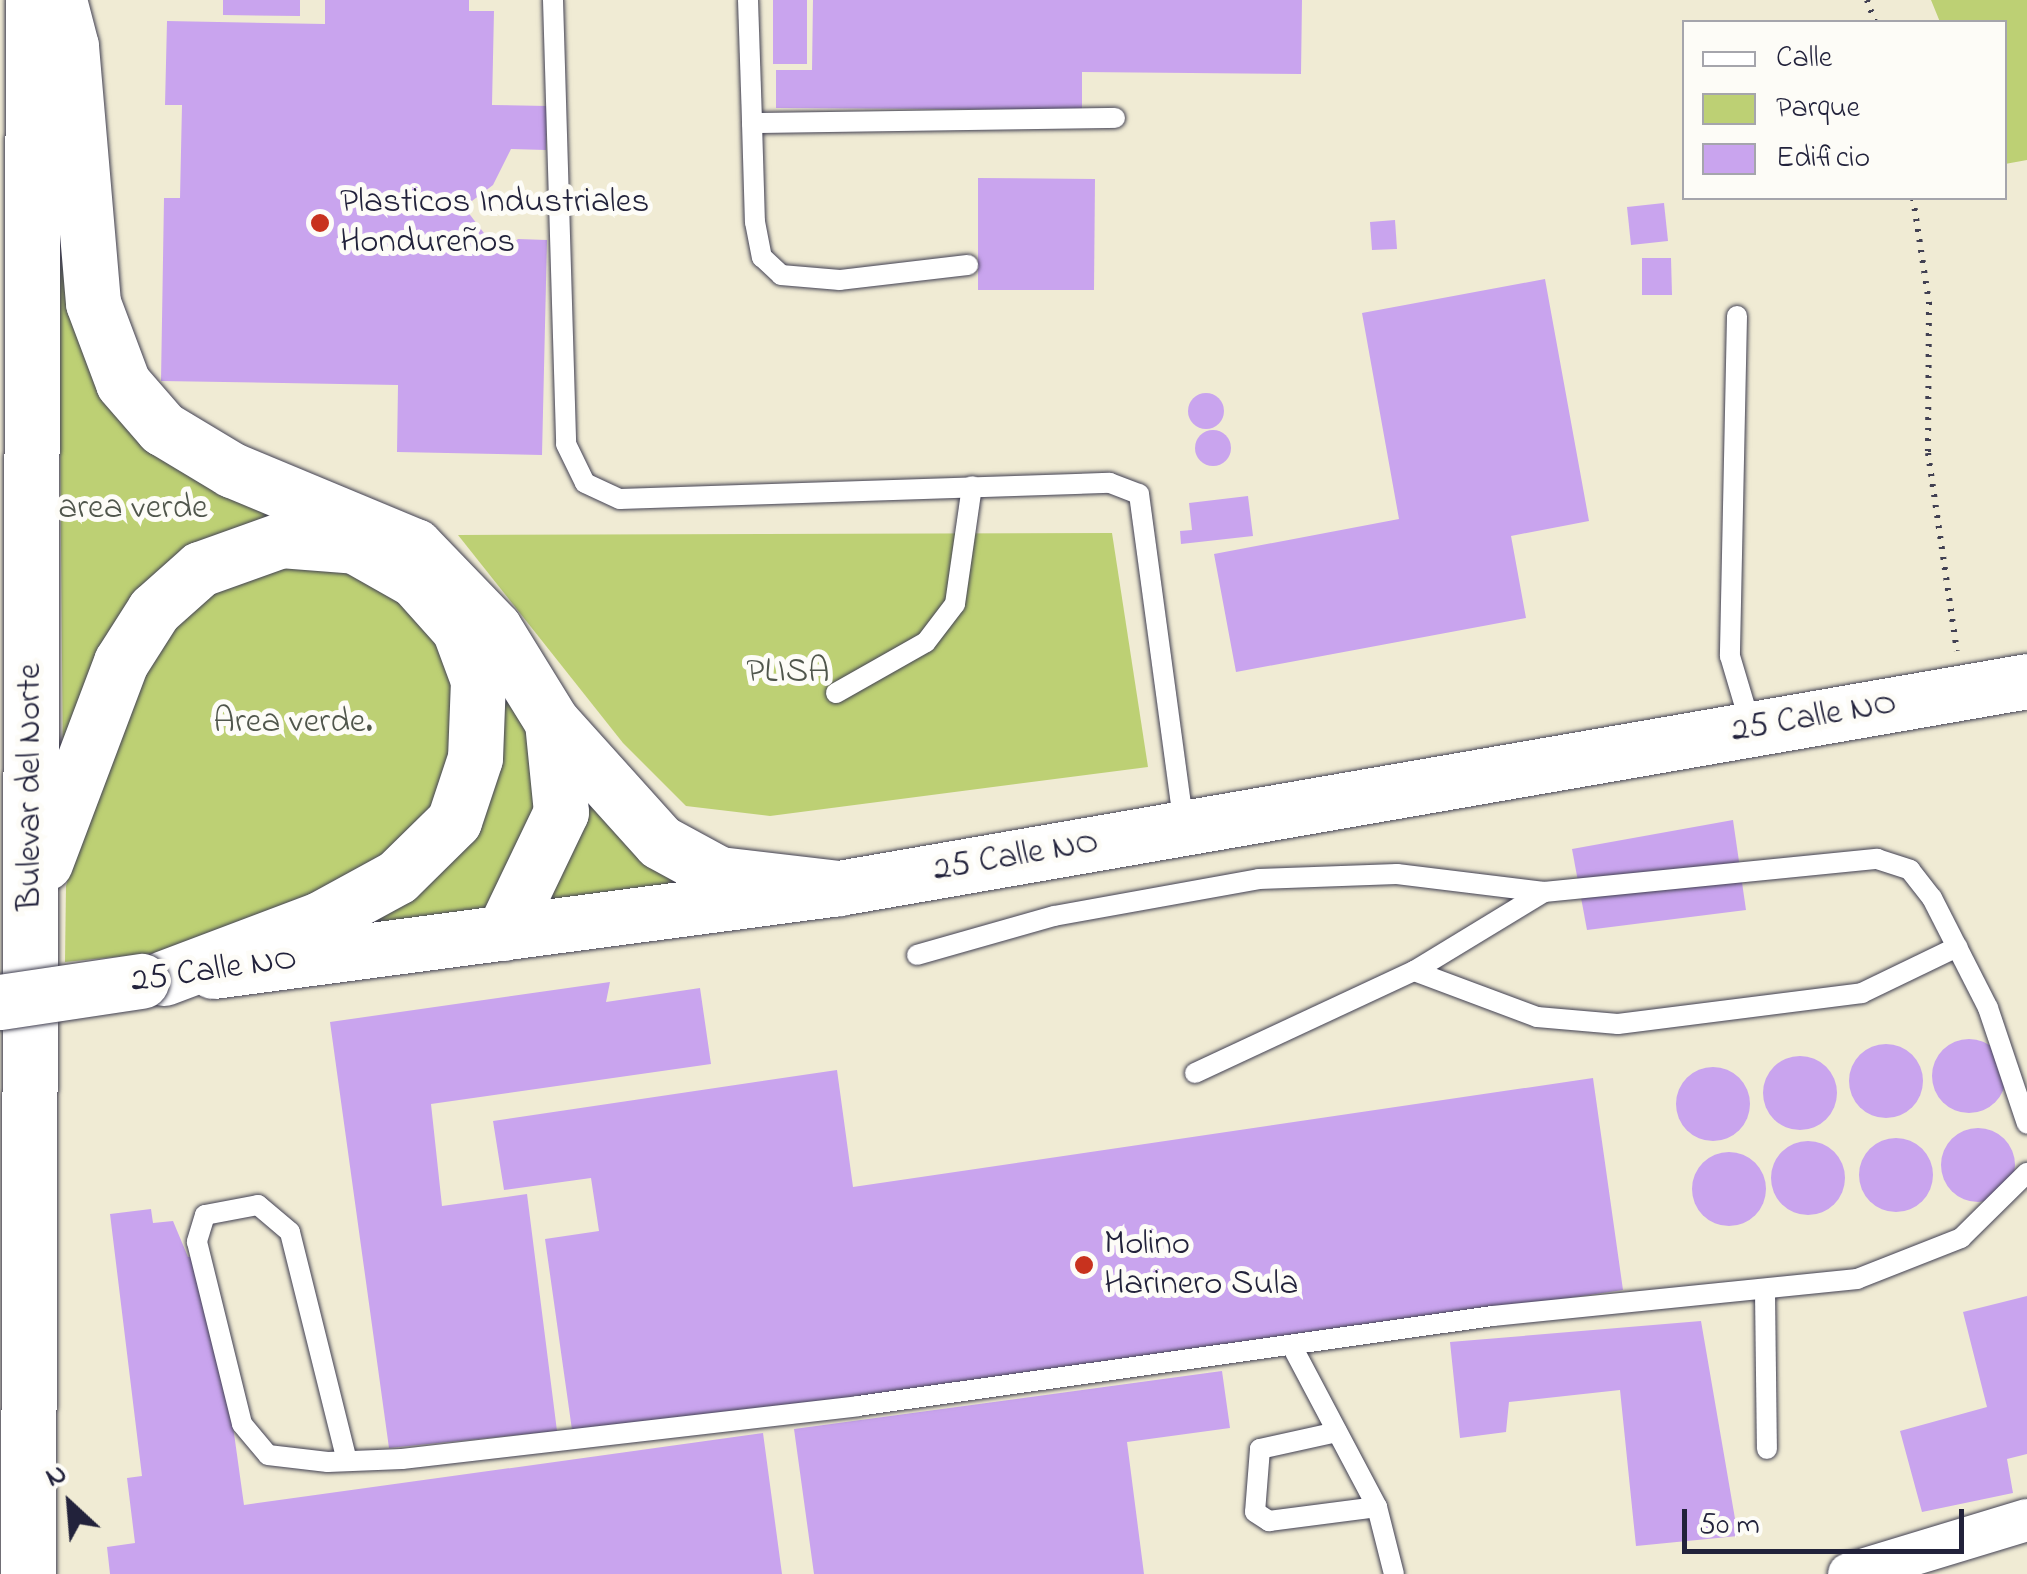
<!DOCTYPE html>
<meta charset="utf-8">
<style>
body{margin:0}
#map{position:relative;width:2027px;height:1574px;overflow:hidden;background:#f0ebd4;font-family:"Indie Flower",sans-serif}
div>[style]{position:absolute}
.green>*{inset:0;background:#bdd074}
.building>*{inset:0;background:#c9a4ee}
.round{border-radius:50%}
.path>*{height:6px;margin-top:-3px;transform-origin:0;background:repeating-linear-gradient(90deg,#414052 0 2.5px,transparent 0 10.5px)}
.roads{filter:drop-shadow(0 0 2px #414052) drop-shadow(0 0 2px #414052)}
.service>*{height:20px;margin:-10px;padding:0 10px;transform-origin:10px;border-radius:10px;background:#fff}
.minor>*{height:42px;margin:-21px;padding:0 21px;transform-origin:21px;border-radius:21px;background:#fff}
.secondary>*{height:55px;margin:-27.5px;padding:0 27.5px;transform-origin:27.5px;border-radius:27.5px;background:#fff}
.trunk>*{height:55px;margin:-27.5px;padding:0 27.5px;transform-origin:27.5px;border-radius:27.5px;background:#fff}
.bridges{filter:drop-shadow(0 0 2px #414052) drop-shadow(0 0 2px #414052)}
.secondary-bridge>*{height:55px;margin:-27.5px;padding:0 27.5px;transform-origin:27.5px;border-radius:27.5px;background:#fff}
.dots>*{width:28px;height:28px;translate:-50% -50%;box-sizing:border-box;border:5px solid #fdfcf7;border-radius:50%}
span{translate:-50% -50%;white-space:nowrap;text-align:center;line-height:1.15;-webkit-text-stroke:10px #fdfcf7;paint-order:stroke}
.poi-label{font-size:35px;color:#22223b}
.left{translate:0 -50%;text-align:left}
.park-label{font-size:35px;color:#50564c}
.street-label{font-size:35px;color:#22223b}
.legend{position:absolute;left:1682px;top:20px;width:325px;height:180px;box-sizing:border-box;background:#fdfcf7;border:2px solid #a5a5ac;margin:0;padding:12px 18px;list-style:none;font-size:30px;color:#22223b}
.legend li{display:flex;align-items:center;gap:20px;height:50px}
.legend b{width:50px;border:2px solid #a5a5ac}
.north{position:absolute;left:20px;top:1454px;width:100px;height:100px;-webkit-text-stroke:8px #fdfcf7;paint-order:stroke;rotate:334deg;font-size:28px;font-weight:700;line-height:40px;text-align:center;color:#22223b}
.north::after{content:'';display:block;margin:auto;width:35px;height:45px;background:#22223b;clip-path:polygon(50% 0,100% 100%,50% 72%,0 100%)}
.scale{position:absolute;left:1682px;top:1509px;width:282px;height:45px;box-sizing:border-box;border:5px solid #22223b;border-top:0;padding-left:12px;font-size:30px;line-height:35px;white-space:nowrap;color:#22223b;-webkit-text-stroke:8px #fdfcf7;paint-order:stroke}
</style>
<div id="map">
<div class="green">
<i style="clip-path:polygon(1931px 0,2027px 0,2027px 160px,2005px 164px,2004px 22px,1940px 22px)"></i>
<i style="clip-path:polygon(57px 83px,114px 397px,325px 519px,185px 558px,63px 772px)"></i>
<i style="clip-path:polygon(1112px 533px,1148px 767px,770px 816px,686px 806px,623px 743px,458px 535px)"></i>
<i style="clip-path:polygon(280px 557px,345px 561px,435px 630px,460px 699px,439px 808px,380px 866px,194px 949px,65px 962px,66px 886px,106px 746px,168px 617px)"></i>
<i style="clip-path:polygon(493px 683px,533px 723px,544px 809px,500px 910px,325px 933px,407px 888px)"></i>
<i style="clip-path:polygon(572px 765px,699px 884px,540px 904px)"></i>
</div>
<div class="building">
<i style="clip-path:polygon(223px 0,300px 0,300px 16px,223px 15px)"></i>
<i style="clip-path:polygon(325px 0,469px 0,469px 11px,494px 11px,492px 105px,547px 106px,546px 150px,511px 149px,493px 185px,464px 207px,500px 254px,518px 239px,547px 240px,542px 455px,397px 452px,398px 385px,161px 381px,164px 198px,180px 198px,182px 105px,165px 105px,167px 21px,325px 24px)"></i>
<i style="clip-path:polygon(773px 0,807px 0,807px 64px,773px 64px)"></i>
<i style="clip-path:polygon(813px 0,1302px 0,1301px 74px,1082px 72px,1082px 110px,776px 108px,776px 70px,812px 70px)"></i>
<i style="clip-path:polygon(978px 178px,1095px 179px,1094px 290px,978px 290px)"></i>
<i style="clip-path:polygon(1664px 203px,1668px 241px,1631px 245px,1627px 207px)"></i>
<i style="clip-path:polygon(1395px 220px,1397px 249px,1372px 250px,1370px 222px)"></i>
<i style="clip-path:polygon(1642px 258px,1671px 258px,1672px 295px,1642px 295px)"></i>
<i style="clip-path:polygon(1545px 279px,1589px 521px,1511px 536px,1526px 618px,1236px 672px,1214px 554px,1399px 519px,1362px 313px)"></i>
<i class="round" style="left:1188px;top:393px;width:36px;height:36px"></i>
<i class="round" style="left:1195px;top:430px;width:36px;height:36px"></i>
<i style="clip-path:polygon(1248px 496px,1253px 536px,1181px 544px,1180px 531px,1192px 530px,1189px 503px)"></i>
<i style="clip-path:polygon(1733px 820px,1746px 910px,1587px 930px,1572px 849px)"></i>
<i style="clip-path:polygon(610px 982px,606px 1002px,700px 988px,711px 1064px,431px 1104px,442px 1206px,527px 1194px,557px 1431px,389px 1448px,330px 1022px)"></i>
<i class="round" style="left:1932px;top:1039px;width:74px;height:74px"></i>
<i class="round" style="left:1849px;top:1044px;width:74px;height:74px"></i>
<i class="round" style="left:1763px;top:1056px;width:74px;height:74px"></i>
<i class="round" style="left:1676px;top:1067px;width:74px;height:74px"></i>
<i style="clip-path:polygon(837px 1070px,853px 1187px,1593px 1078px,1623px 1290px,574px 1444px,545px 1239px,599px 1231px,591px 1178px,504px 1190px,493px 1121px)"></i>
<i class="round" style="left:1941px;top:1128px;width:74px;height:74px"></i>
<i class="round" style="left:1859px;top:1138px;width:74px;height:74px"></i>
<i class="round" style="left:1771px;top:1141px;width:74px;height:74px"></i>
<i class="round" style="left:1692px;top:1152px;width:74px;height:74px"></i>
<i style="clip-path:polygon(151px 1209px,153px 1223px,173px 1221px,188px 1257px,209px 1254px,244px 1505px,763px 1433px,782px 1574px,110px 1574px,107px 1547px,135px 1543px,127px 1478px,142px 1476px,110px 1214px)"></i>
<i style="clip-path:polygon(2027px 1296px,2027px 1454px,2007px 1459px,2013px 1493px,1922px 1512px,1900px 1431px,1987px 1407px,1963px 1312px)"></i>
<i style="clip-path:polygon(1701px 1321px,1738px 1536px,1636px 1546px,1620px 1390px,1509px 1402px,1506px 1432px,1460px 1438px,1450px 1342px)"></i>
<i style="clip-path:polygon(1222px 1371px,1230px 1428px,1127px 1442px,1144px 1574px,814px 1574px,794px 1429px)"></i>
</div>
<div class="path">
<i style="left:1867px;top:0;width:23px;rotate:70deg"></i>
<i style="left:1913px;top:198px;width:105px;rotate:81.3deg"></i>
<i style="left:1929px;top:302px;width:151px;rotate:90.4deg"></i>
<i style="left:1928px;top:453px;width:200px;rotate:81.7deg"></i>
</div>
<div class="roads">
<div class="service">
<i style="left:553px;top:0;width:444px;rotate:88.3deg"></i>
<i style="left:566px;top:444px;width:43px;rotate:64deg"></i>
<i style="left:585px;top:483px;width:38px;rotate:25deg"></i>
<i style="left:620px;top:499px;width:490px;rotate:-1.9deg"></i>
<i style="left:1110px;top:483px;width:31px;rotate:21deg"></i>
<i style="left:1139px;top:494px;width:335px;rotate:82.3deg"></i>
<i style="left:748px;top:0;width:123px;rotate:88.1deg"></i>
<i style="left:752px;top:123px;width:363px;rotate:-0.8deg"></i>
<i style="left:752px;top:123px;width:99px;rotate:88.3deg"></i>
<i style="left:755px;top:222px;width:36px;rotate:79deg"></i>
<i style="left:762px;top:257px;width:26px;rotate:43deg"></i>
<i style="left:781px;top:275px;width:59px;rotate:4.8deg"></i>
<i style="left:840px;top:280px;width:129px;rotate:-6.7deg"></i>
<i style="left:1737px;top:316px;width:340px;rotate:91.2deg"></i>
<i style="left:1730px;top:656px;width:74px;rotate:73.5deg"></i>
<i style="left:836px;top:693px;width:103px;rotate:-29.5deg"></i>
<i style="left:926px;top:642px;width:48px;rotate:-52.7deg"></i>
<i style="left:955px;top:604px;width:119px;rotate:-81.8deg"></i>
<i style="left:917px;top:955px;width:142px;rotate:-15.9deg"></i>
<i style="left:1054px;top:916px;width:208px;rotate:-10.2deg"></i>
<i style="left:1259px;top:879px;width:138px;rotate:-2.1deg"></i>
<i style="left:1397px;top:874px;width:148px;rotate:7deg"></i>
<i style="left:1414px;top:971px;width:131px;rotate:20.5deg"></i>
<i style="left:1537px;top:1017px;width:81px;rotate:4.9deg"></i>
<i style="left:1618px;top:1024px;width:246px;rotate:-7.2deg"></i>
<i style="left:1862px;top:993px;width:106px;rotate:-25.8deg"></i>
<i style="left:1195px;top:1073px;width:242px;rotate:-25deg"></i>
<i style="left:1414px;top:971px;width:152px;rotate:-31.3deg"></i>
<i style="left:1544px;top:892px;width:335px;rotate:-5.7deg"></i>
<i style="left:1877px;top:859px;width:35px;rotate:18deg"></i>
<i style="left:1910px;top:870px;width:36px;rotate:52deg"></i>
<i style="left:1932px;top:898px;width:123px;rotate:63deg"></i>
<i style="left:1988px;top:1008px;width:122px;rotate:71.4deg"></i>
<i style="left:1765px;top:1292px;width:157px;rotate:89.3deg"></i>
<i style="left:1294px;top:1350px;width:178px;rotate:62.1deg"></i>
<i style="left:1377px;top:1507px;width:69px;rotate:75.8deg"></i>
<i style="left:1337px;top:1432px;width:79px;rotate:167.6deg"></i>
<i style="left:1260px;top:1449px;width:63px;rotate:94.5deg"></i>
<i style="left:1255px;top:1512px;width:17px;rotate:33deg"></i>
<i style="left:1269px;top:1521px;width:109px;rotate:-7.4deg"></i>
<i style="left:347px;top:1461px;width:236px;rotate:-104deg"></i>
<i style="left:290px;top:1232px;width:42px;rotate:-139.8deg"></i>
<i style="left:258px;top:1205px;width:54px;rotate:169.3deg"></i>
<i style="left:205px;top:1215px;width:28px;rotate:107deg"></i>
<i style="left:197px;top:1242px;width:187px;rotate:76.1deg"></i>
<i style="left:242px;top:1424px;width:40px;rotate:50deg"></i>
<i style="left:268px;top:1455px;width:60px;rotate:6.7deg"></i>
<i style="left:328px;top:1462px;width:74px;rotate:-2.3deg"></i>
<i style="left:402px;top:1459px;width:459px;rotate:-6.6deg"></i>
<i style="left:858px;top:1406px;width:641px;rotate:-8.07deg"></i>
<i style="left:1493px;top:1316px;width:366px;rotate:-5.8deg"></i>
<i style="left:1857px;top:1279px;width:112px;rotate:-21.5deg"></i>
<i style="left:1961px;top:1238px;width:93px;rotate:-44.6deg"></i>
</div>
<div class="minor">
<i style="left:1849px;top:1574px;width:186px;rotate:-16.9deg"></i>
</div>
<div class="secondary">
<i style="left:213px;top:971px;width:631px;rotate:-7.55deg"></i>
<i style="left:839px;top:888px;width:1206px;rotate:-9.88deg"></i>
</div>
<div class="trunk">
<i style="left:59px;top:0;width:48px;rotate:75.4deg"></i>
<i style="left:71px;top:46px;width:258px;rotate:85.1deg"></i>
<i style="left:93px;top:303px;width:85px;rotate:69.4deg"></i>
<i style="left:123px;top:383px;width:60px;rotate:49.1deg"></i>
<i style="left:162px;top:428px;width:82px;rotate:31deg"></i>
<i style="left:232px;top:470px;width:198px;rotate:22.6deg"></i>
<i style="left:415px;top:546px;width:114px;rotate:46.1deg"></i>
<i style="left:494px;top:628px;width:110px;rotate:58.3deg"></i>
<i style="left:552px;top:722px;width:161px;rotate:48deg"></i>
<i style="left:660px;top:842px;width:67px;rotate:28.5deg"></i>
<i style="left:719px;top:874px;width:121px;rotate:6.7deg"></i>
<i style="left:45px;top:863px;width:215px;rotate:-69.3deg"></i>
<i style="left:121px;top:662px;width:62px;rotate:-57.6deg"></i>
<i style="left:154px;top:610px;width:62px;rotate:-41.7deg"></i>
<i style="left:200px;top:569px;width:86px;rotate:-19.7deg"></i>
<i style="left:281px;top:540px;width:74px;rotate:4.6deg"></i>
<i style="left:355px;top:546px;width:69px;rotate:29.5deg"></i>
<i style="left:415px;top:580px;width:66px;rotate:48.1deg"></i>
<i style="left:459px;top:629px;width:54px;rotate:69.6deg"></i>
<i style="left:478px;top:680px;width:78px;rotate:92.2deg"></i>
<i style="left:475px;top:758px;width:66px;rotate:108.4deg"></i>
<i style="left:454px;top:821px;width:80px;rotate:135.5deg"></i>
<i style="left:397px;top:877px;width:88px;rotate:151.4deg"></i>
<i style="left:320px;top:919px;width:167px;rotate:159.3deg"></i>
<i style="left:503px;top:933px;width:134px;rotate:-64.4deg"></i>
<i style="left:561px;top:812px;width:90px;rotate:-95.7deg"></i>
<i style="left:28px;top:1574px;width:1574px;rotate:-89.82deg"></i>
</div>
</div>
<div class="bridges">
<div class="secondary-bridge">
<i style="left:0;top:1002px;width:143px;rotate:-8.5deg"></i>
</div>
</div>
<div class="dots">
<i style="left:320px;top:223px;background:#c8321e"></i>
<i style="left:1084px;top:1265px;background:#c8321e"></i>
</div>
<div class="poi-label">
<span class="left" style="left:340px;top:223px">Plasticos Industriales<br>Hondureños</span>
<span class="left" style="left:1104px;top:1265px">Molino<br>Harinero Sula</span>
</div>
<div class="park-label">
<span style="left:133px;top:509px">area verde</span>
<span style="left:788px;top:673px">PLISA</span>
<span style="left:293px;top:723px">Area verde.</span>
</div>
<div class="street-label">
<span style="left:1814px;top:718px;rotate:-10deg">25 Calle NO</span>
<span style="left:31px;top:787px;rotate:-90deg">Bulevar del Norte</span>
<span style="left:1016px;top:857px;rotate:-10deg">25 Calle NO</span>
<span style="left:214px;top:971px;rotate:-8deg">25 Calle NO</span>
</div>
<ul class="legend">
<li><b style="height:12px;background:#fff"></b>Calle</li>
<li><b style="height:28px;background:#bdd074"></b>Parque</li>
<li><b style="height:28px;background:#c9a4ee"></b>Edificio</li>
</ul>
<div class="north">N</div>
<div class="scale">50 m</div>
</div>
